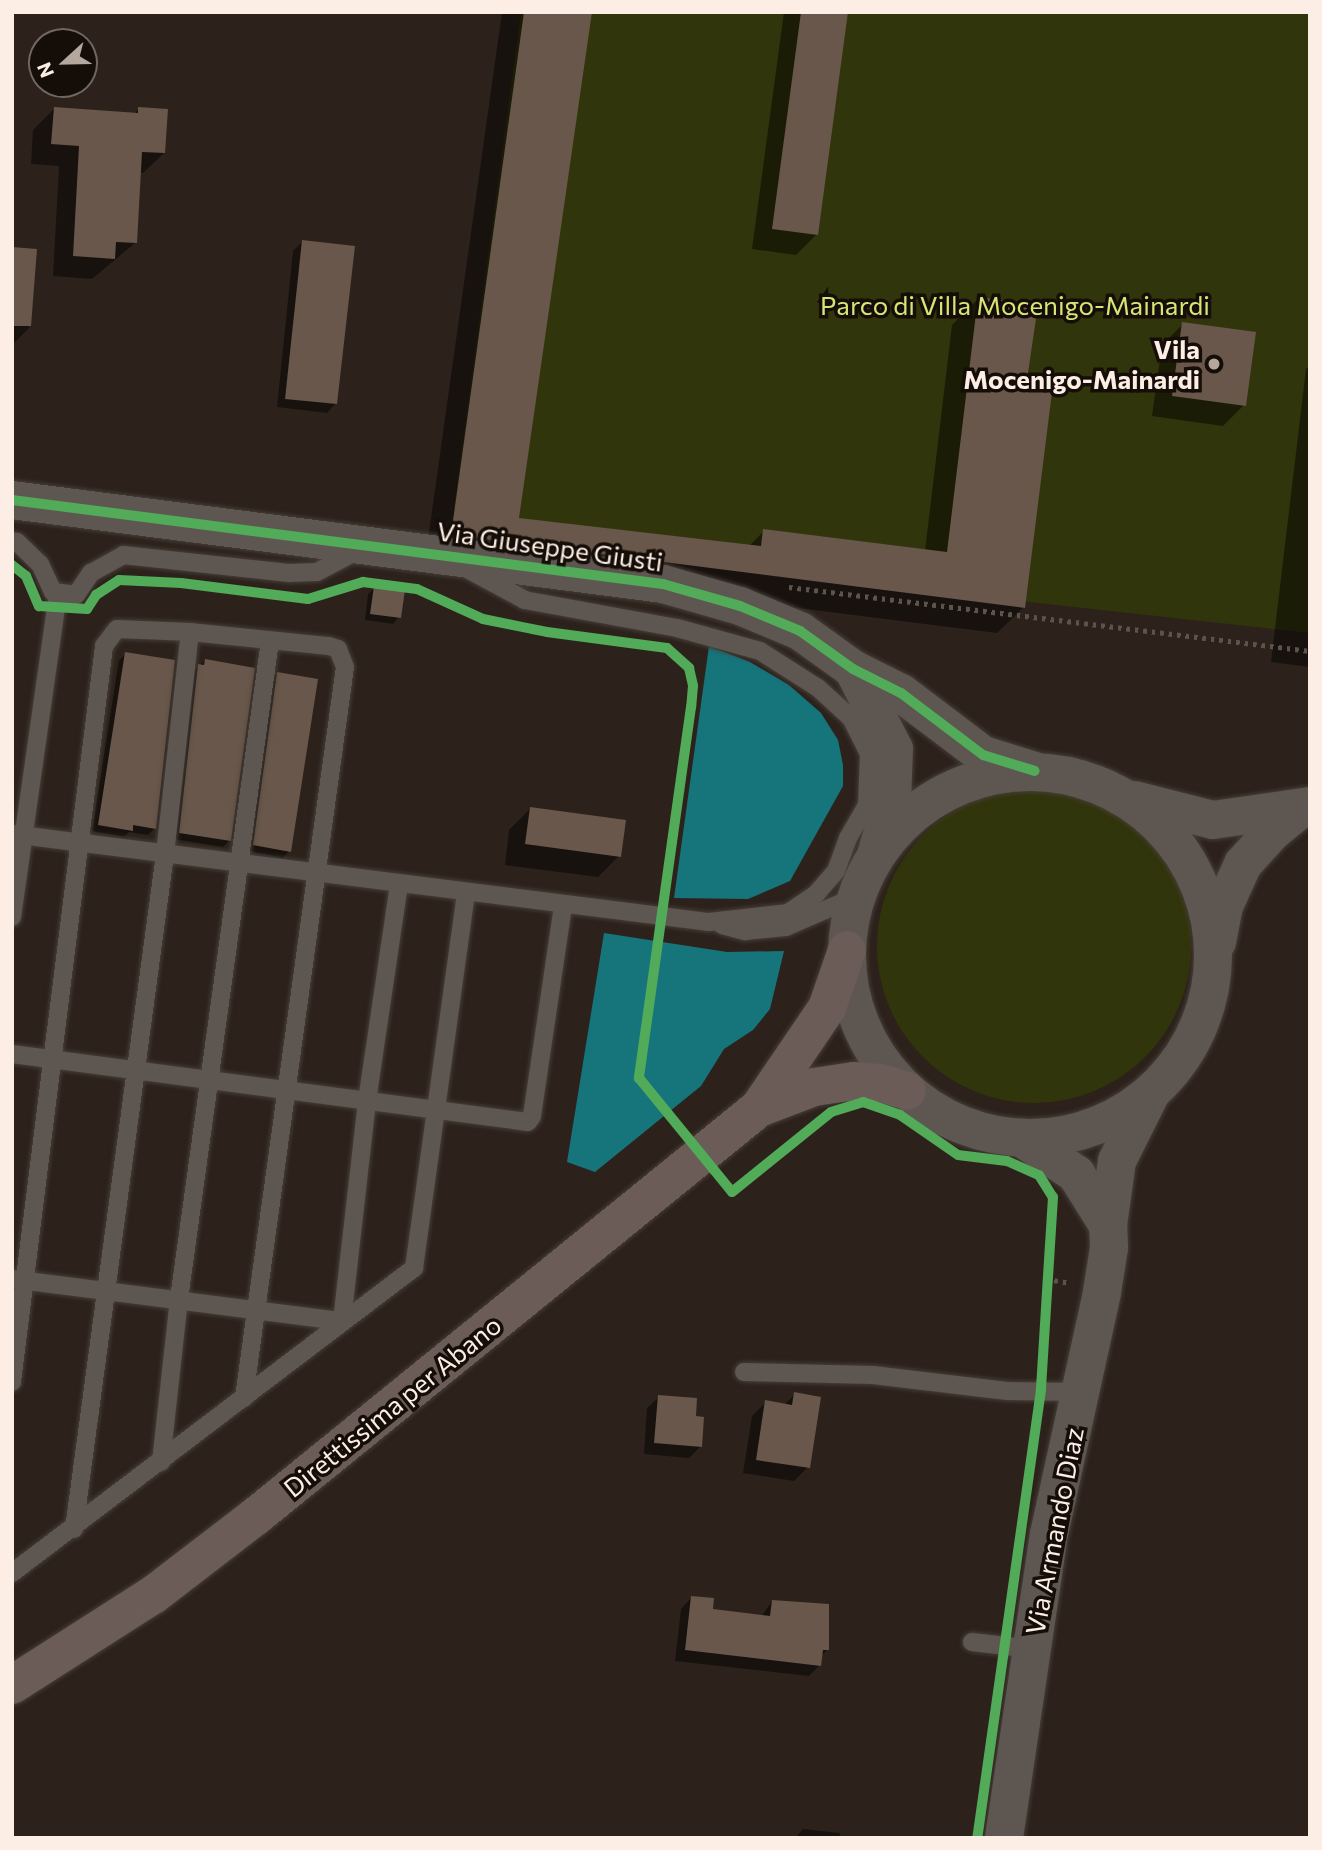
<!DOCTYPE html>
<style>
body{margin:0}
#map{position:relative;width:1322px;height:1850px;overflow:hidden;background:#2c221b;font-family:Commissioner,sans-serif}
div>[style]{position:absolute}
.green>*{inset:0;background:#31350b}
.round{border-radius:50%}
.water>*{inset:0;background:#16747b}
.shadow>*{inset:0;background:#0007}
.building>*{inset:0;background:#68574a}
.path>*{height:4.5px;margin-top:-2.25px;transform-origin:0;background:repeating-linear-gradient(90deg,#5b534e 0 3.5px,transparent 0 8.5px)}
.roads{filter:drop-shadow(0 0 2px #463d37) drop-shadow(0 0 2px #463d37)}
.service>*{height:18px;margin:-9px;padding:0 9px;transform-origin:9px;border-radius:9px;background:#5e5651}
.tertiary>*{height:38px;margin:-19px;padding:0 19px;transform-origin:19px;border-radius:19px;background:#5e5651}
.secondary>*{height:38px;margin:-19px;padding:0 19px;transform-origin:19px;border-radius:19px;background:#5e5651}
.secondary>.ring{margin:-19px;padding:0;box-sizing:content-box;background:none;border:38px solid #5e5651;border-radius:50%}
.trunk>*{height:38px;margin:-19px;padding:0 19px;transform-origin:19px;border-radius:19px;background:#6b5c58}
.cycleway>*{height:10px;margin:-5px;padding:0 5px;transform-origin:5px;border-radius:5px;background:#51ab58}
.dots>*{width:19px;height:19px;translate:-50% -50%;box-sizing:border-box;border:4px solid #150d07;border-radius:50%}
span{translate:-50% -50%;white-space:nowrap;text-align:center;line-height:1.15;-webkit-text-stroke:7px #150d07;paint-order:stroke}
.park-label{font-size:26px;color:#d6e675}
.poi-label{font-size:26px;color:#fceee5;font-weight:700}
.right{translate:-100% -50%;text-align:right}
.street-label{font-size:26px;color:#fceee5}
.frame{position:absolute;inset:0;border:14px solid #fceee5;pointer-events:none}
.north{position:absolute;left:28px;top:28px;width:70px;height:70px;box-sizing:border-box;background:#150d07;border:2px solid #716760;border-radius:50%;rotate:248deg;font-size:19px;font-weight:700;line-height:28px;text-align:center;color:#fceee5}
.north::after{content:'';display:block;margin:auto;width:24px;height:32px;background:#b3a79e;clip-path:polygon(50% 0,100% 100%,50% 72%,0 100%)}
</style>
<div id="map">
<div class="green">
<i style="clip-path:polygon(521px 12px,1310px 12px,1310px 633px,450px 538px)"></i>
<i class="round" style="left:877px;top:789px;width:314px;height:314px"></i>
</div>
<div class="water">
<i style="clip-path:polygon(709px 646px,750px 662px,789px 685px,821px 713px,838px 740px,843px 765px,843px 786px,790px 881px,748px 899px,674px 898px)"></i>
<i style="clip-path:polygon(604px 933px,727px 952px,784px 951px,770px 1009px,753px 1030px,724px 1049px,701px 1086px,595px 1172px,567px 1162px)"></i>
</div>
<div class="shadow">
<i style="clip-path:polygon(502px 12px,590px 12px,517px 520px,748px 547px,764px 531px,925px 551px,952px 325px,979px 298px,1026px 375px,1024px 607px,997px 633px,425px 561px)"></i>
<i style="clip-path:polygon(784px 12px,846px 12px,817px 234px,796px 255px,752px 249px)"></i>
<i style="clip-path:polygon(54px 109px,134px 114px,139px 109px,164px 153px,143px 173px,139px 173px,135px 243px,92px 279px,53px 276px,59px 166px,31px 164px,33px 130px)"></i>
<i style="clip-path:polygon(302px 242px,336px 403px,327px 413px,277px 407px,293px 251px)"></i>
<i style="clip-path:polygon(12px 249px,35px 251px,29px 328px,12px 345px)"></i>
<i style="clip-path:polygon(1183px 324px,1244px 405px,1223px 426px,1152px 416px,1162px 345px)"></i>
<i style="clip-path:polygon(1310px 365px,1310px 667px,1271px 662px,1306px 369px)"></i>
<i style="clip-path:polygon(375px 588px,399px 617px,393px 624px,365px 620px,368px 594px)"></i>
<i style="clip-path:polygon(126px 654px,155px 828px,148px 835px,129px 832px,124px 837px,92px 831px,119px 660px)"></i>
<i style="clip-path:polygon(205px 661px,229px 841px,223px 847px,173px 839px,192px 672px)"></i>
<i style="clip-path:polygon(278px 674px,289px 851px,283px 858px,248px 851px,271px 680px)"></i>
<i style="clip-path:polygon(530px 809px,619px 856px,598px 877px,505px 865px,509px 830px)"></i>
<i style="clip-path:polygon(795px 1394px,808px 1467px,794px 1481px,743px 1473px,752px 1416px,766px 1402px,784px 1405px)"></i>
<i style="clip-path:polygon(659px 1397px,694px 1418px,700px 1447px,689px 1458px,644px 1454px,647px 1408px)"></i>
<i style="clip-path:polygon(691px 1598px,711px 1611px,761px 1617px,772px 1601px,828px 1649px,820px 1657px,819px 1666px,809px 1676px,675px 1661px,681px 1609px)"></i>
<i style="clip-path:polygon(803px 1829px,840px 1833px,839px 1838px,795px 1838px)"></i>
</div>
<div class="building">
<i style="clip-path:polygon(524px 12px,592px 12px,519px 518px,761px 546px,763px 529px,947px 552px,978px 297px,1038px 305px,1028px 373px,1054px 376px,1025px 608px,451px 535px)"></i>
<i style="clip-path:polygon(801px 12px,848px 12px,818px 235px,772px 229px)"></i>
<i style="clip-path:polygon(54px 107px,138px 113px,138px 107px,168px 109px,165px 153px,142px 152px,137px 243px,116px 242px,115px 259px,73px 256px,79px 146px,51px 144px)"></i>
<i style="clip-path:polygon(302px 240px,355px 246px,337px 404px,285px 399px)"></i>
<i style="clip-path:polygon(12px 247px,37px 249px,31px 326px,12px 326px)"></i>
<i style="clip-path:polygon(1182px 322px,1256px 332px,1246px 406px,1172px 396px)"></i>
<i style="clip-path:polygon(374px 586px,405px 590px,401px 618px,370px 614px)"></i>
<i style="clip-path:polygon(125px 652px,175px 660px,156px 829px,133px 825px,133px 831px,98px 825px)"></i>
<i style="clip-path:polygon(205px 659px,255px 668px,231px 841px,179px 833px,198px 664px,204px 665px)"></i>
<i style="clip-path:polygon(277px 672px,318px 679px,291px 852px,253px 845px)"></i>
<i style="clip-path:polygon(530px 807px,626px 820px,621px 857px,525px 844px)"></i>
<i style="clip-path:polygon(794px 1392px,821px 1397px,810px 1468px,756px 1460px,765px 1400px,792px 1405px)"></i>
<i style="clip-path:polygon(658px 1395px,697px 1398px,696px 1416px,704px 1417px,702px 1447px,654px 1443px)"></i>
<i style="clip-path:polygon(691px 1596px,714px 1598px,713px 1609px,770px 1616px,772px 1600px,829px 1604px,829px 1650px,823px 1650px,821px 1666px,685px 1650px)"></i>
</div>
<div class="path">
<i style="left:789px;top:587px;width:525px;rotate:7deg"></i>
<i style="left:1046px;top:1279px;width:24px;rotate:9deg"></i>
</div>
<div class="roads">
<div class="service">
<i style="left:12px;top:541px;width:5px;rotate:11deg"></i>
<i style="left:17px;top:542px;width:32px;rotate:44deg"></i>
<i style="left:40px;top:564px;width:31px;rotate:65deg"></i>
<i style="left:53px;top:592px;width:23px;rotate:7deg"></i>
<i style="left:76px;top:595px;width:27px;rotate:-56deg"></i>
<i style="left:91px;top:573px;width:37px;rotate:-29deg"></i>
<i style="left:123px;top:555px;width:167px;rotate:6.2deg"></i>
<i style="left:289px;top:573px;width:28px;rotate:-2deg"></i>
<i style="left:317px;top:572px;width:45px;rotate:-27.7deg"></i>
<i style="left:12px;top:834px;width:703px;rotate:7.2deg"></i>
<i style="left:709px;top:922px;width:80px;rotate:-6.5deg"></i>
<i style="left:788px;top:913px;width:34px;rotate:-34deg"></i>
<i style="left:816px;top:894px;width:30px;rotate:-49deg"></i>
<i style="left:836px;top:871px;width:35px;rotate:-70deg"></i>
<i style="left:848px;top:838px;width:38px;rotate:-60deg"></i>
<i style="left:867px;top:805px;width:51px;rotate:-87.8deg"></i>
<i style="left:869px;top:754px;width:40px;rotate:-116.6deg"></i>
<i style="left:851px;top:718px;width:45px;rotate:-137.7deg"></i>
<i style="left:818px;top:688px;width:69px;rotate:-147.5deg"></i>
<i style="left:760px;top:651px;width:86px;rotate:-164.5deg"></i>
<i style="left:677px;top:628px;width:155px;rotate:-169.6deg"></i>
<i style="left:525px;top:600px;width:64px;rotate:-151.8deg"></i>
<i style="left:12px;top:917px;width:327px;rotate:-81.9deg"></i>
<i style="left:722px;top:925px;width:24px;rotate:15deg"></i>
<i style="left:745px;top:931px;width:41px;rotate:-5.6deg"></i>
<i style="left:786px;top:927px;width:75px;rotate:-23.5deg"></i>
<i style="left:12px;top:1054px;width:520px;rotate:7.51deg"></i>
<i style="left:528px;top:1122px;width:7px;rotate:-56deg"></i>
<i style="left:532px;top:1116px;width:213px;rotate:-81.6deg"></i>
<i style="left:12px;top:1279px;width:333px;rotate:7.3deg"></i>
<i style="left:342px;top:1321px;width:221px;rotate:-83.5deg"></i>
<i style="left:367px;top:1101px;width:219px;rotate:-81.6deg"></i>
<i style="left:744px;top:1372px;width:129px;rotate:1.3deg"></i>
<i style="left:873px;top:1375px;width:135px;rotate:6.8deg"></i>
<i style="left:1007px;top:1391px;width:74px;rotate:0.8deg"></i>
<i style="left:12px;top:1382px;width:742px;rotate:-82.87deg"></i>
<i style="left:104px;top:646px;width:21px;rotate:-53deg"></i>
<i style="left:117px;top:629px;width:73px;rotate:2.4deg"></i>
<i style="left:190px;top:632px;width:140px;rotate:5.8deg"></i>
<i style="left:329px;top:646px;width:9px;rotate:18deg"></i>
<i style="left:338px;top:649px;width:19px;rotate:69deg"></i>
<i style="left:345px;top:667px;width:738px;rotate:97.87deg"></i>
<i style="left:161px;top:1462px;width:164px;rotate:-83.7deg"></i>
<i style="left:179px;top:1299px;width:664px;rotate:-82.13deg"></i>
<i style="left:74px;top:1529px;width:681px;rotate:-82.32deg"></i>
<i style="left:165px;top:854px;width:223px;rotate:-83.6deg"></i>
<i style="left:12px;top:1573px;width:505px;rotate:-37.19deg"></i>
<i style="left:414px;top:1268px;width:379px;rotate:-82.1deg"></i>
<i style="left:972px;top:1642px;width:60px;rotate:6.7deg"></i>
</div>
<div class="tertiary">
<i style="left:12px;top:500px;width:656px;rotate:7.35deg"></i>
<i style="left:663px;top:584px;width:80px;rotate:15.9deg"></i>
<i style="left:740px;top:606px;width:65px;rotate:22.6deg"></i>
<i style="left:800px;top:631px;width:65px;rotate:35.6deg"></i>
<i style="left:853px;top:669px;width:54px;rotate:26.6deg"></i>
<i style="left:901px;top:693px;width:103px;rotate:37.1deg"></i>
<i style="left:983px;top:755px;width:54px;rotate:17.1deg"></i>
<i style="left:853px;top:669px;width:90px;rotate:62.9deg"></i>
<i style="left:894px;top:749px;width:51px;rotate:92.2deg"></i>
<i style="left:892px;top:800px;width:57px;rotate:106.2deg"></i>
<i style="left:1023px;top:1139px;width:64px;rotate:33.4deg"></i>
<i style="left:1076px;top:1174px;width:60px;rotate:57.9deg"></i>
<i style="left:1004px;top:1838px;width:307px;rotate:-81.6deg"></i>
<i style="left:1049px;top:1534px;width:248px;rotate:-77.6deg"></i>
<i style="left:1102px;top:1292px;width:45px;rotate:-81deg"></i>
<i style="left:1109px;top:1248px;width:23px;rotate:-92deg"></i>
<i style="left:1108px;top:1225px;width:65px;rotate:-82deg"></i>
<i style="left:1117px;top:1161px;width:74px;rotate:-63.4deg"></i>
</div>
<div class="secondary">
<i class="ring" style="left:847px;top:772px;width:328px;height:328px"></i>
<i style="left:1134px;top:800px;width:81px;rotate:14.2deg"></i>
<i style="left:1213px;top:820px;width:98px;rotate:-8.2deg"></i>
<i style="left:1217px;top:942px;width:37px;rotate:-79deg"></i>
<i style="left:1224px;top:906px;width:46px;rotate:-65.7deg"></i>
<i style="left:1243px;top:864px;width:43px;rotate:-47.8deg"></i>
<i style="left:1272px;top:832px;width:35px;rotate:-39deg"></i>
</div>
<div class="trunk">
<i style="left:759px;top:1108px;width:59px;rotate:-20.9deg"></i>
<i style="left:814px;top:1087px;width:40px;rotate:-8.5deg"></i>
<i style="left:854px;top:1081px;width:27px;rotate:4deg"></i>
<i style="left:881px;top:1083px;width:27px;rotate:17deg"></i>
<i style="left:12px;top:1685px;width:167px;rotate:-32.6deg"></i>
<i style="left:153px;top:1595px;width:130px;rotate:-37.5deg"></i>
<i style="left:256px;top:1516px;width:648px;rotate:-39.05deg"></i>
<i style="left:759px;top:1108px;width:121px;rotate:-55.8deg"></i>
<i style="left:827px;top:1008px;width:61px;rotate:-71deg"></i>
</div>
</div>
<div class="cycleway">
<i style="left:12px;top:500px;width:656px;rotate:7.35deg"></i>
<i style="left:663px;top:584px;width:80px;rotate:15.9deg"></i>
<i style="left:740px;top:606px;width:65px;rotate:22.6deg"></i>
<i style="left:800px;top:631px;width:65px;rotate:35.6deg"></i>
<i style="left:853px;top:669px;width:54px;rotate:26.6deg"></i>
<i style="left:901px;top:693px;width:103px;rotate:37.1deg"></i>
<i style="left:983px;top:755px;width:54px;rotate:17.1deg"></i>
<i style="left:12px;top:565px;width:18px;rotate:38deg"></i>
<i style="left:26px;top:576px;width:33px;rotate:67deg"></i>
<i style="left:39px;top:606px;width:48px;rotate:3.6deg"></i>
<i style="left:87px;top:609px;width:17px;rotate:-57deg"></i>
<i style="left:96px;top:595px;width:27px;rotate:-33deg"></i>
<i style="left:119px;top:580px;width:62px;rotate:2.8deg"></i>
<i style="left:181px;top:583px;width:128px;rotate:7.2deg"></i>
<i style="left:308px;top:599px;width:58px;rotate:-17.2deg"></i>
<i style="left:363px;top:582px;width:54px;rotate:7.4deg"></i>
<i style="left:417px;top:589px;width:72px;rotate:24.4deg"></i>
<i style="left:483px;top:619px;width:65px;rotate:11.5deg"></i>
<i style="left:547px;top:632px;width:121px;rotate:7.6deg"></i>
<i style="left:667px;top:648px;width:30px;rotate:42deg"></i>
<i style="left:689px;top:668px;width:18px;rotate:77deg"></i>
<i style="left:693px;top:686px;width:21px;rotate:95deg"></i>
<i style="left:691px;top:707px;width:375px;rotate:98deg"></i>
<i style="left:639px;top:1078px;width:147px;rotate:50.8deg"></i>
<i style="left:732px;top:1192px;width:127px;rotate:-38.9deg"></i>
<i style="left:831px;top:1112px;width:34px;rotate:-17deg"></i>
<i style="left:863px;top:1102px;width:39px;rotate:19deg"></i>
<i style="left:900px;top:1115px;width:70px;rotate:34.6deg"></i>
<i style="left:958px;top:1155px;width:49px;rotate:7deg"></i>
<i style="left:1007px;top:1161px;width:35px;rotate:24deg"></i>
<i style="left:1039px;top:1175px;width:26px;rotate:58deg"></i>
<i style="left:1053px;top:1197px;width:193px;rotate:93.6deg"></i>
<i style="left:1041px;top:1390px;width:453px;rotate:98.1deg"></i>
</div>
<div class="dots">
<i style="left:1214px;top:364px;background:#b3a79e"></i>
</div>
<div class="park-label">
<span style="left:1015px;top:305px">Parco di Villa Mocenigo-Mainardi</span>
</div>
<div class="poi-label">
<span class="right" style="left:1200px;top:364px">Vila<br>Mocenigo-Mainardi</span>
</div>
<div class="street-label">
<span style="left:550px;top:546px;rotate:8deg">Via Giuseppe Giusti</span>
<span style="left:392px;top:1406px;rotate:-39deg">Direttissima per Abano</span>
<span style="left:1054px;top:1531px;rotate:-79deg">Via Armando Diaz</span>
</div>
<div class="frame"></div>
<div class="north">N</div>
</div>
